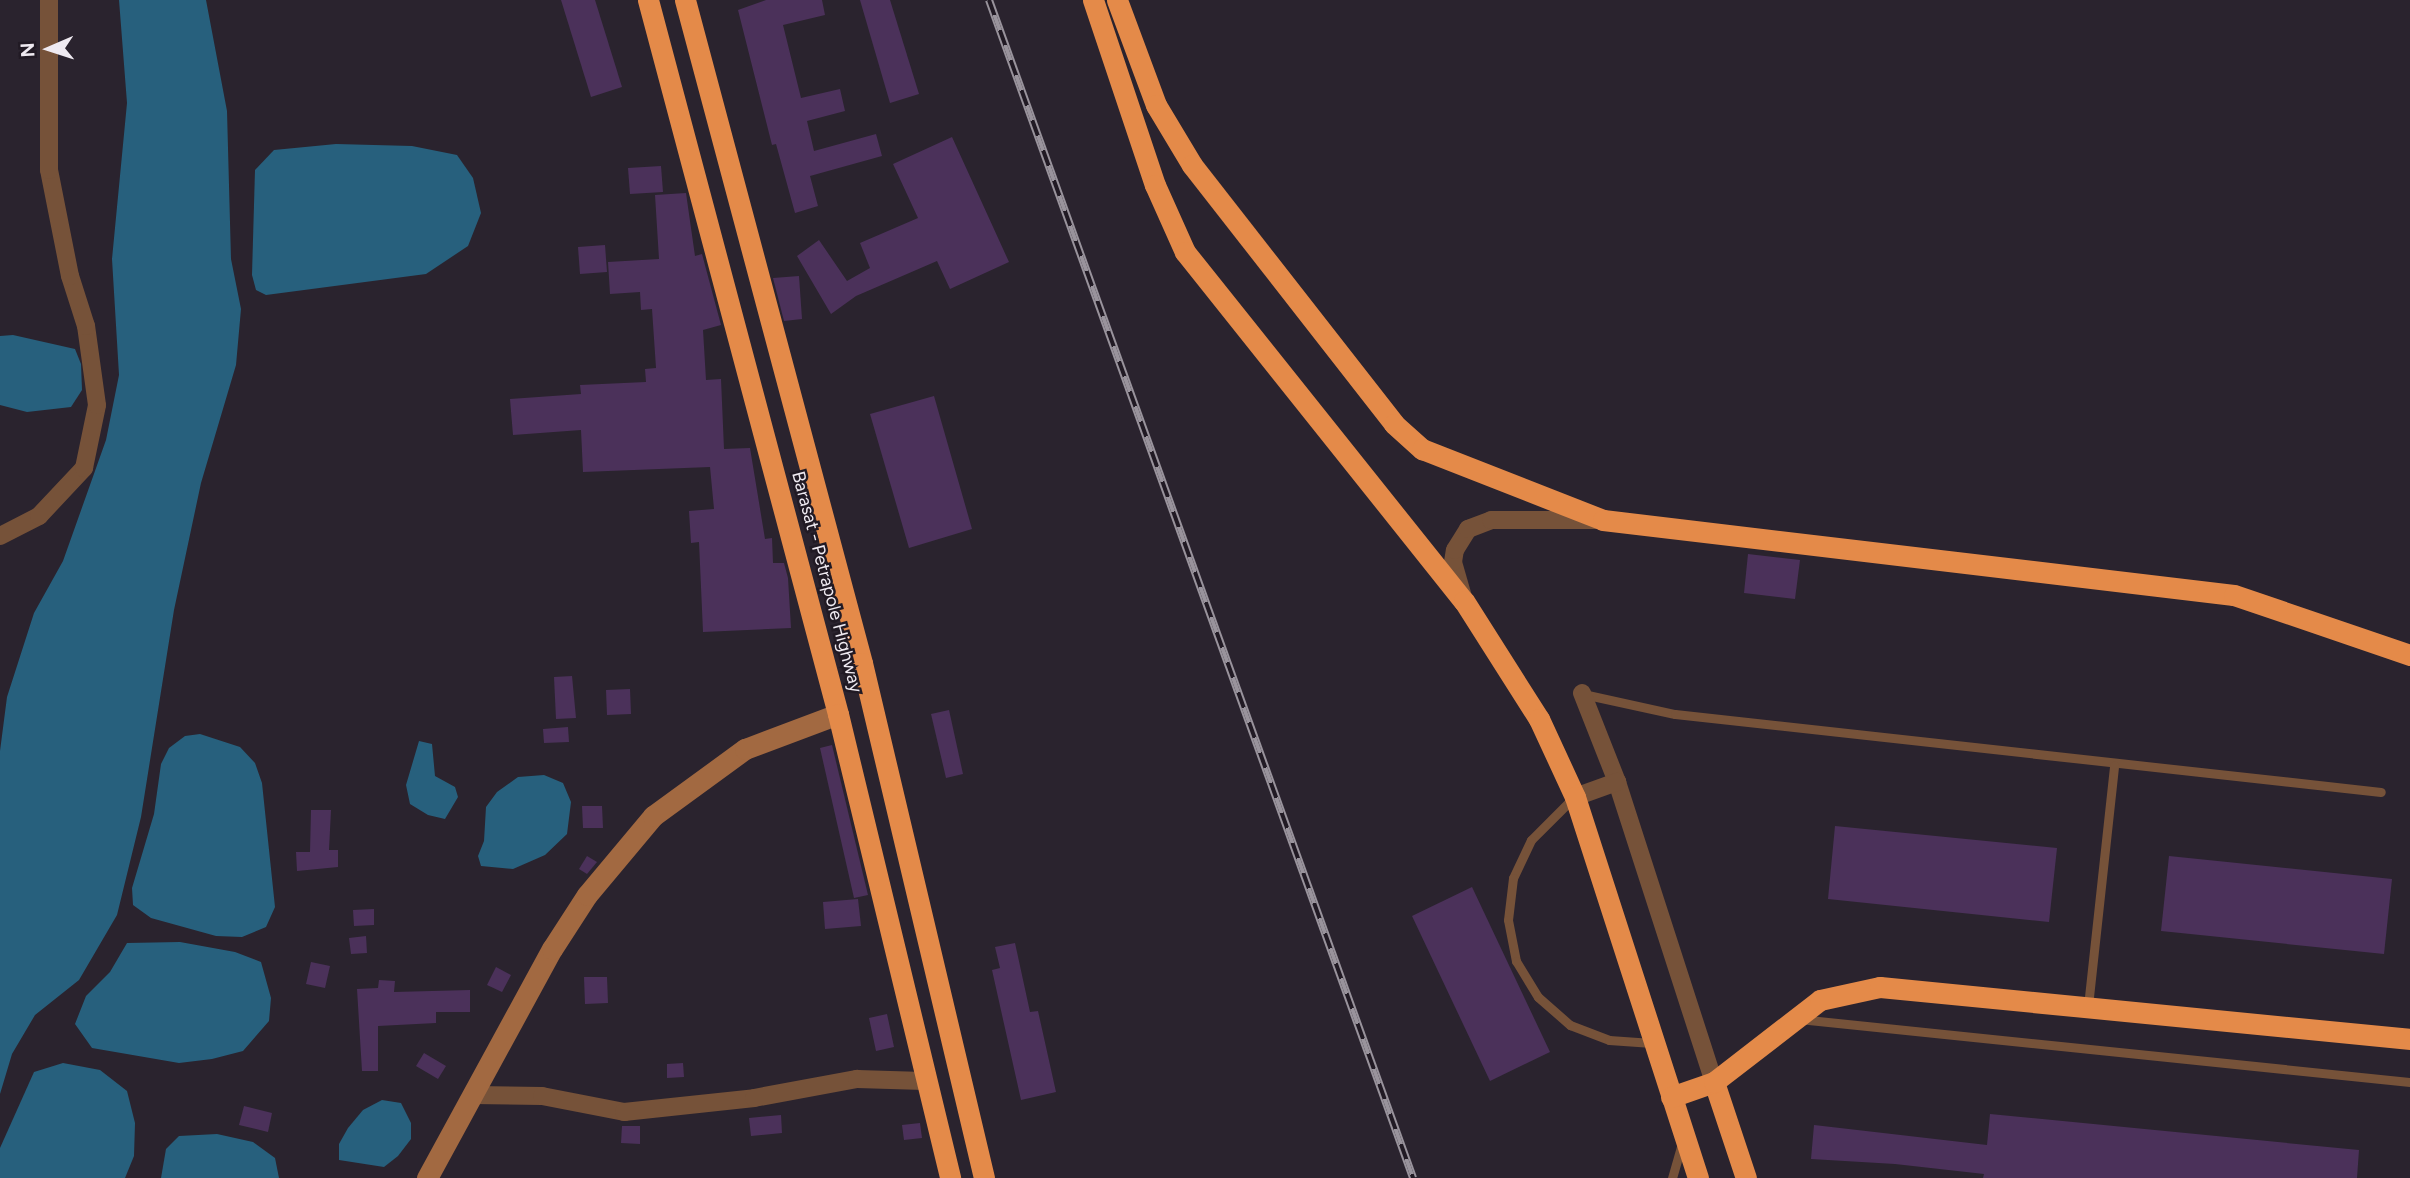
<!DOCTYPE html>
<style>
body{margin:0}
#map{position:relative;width:2410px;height:1178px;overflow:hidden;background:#2a232e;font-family:Figtree,sans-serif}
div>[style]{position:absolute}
.water>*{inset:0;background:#27607d}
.building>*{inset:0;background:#4b315a}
.lane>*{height:9px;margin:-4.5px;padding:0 4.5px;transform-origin:4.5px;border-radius:4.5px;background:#765239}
.street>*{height:18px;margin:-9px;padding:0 9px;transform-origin:9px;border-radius:9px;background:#765239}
.secondary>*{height:21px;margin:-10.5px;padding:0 10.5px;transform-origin:10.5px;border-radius:10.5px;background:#a26941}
.highway>*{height:21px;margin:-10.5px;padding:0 10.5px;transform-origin:10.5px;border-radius:10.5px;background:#e48a49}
.rail>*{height:8px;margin-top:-4px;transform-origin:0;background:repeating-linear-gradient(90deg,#211a24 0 16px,#99939c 0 32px);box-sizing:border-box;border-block:2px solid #99939c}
span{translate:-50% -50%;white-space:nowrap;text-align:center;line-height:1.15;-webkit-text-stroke:5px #211a24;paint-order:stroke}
.street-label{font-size:18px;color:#efeaf1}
.north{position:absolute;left:14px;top:14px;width:70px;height:70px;-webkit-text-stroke:5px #211a24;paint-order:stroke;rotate:267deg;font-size:19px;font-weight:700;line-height:28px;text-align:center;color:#efeaf1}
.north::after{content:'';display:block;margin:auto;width:24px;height:32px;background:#efeaf1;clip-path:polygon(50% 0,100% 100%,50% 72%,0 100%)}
</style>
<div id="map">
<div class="water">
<i style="clip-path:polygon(119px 0,206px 0,227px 111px,231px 259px,241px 309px,236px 365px,201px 483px,174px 610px,141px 817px,117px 915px,79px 980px,35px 1015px,12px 1054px,0 1094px,0 751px,7px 697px,34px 613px,63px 561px,106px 440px,119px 375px,112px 259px,127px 103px)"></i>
<i style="clip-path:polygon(336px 144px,412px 146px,457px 155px,473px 178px,481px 213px,468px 246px,426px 274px,266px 295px,256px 290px,252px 275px,255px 170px,274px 150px)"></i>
<i style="clip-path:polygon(13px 335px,75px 349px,81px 364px,82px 390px,71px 407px,27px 412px,0 405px,0 336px)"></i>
<i style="clip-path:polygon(200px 734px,240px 747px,255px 763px,262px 783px,275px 907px,266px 927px,242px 937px,216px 936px,151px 918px,133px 905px,132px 888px,154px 814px,161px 764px,169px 748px,185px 736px)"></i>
<i style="clip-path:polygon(419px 741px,432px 744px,435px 776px,455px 787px,458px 797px,445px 819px,428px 815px,410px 804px,406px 785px)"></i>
<i style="clip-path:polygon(544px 775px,563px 783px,571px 802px,567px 834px,545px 855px,513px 869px,481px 866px,478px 856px,484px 841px,486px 807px,497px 792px,518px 777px)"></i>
<i style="clip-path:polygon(180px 942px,235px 952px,261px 962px,271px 998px,269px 1021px,243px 1051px,212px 1059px,179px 1063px,92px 1048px,75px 1024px,86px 996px,110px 972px,127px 943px)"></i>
<i style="clip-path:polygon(63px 1063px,100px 1070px,127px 1091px,135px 1123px,134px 1156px,125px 1178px,0 1178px,0 1148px,34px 1072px)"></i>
<i style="clip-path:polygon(382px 1100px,401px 1103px,411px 1123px,411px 1139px,398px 1156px,384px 1167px,339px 1160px,339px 1144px,348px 1128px,363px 1110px)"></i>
<i style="clip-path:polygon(217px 1134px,253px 1142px,275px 1158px,279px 1178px,161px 1178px,166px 1149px,179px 1136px)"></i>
</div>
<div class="building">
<i style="clip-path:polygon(561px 0,595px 0,622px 87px,591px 97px)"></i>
<i style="clip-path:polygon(766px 0,822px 0,825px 15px,783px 25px,801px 98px,840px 89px,845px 111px,807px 121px,814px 151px,876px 134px,882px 156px,810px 176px,818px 206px,795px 213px,776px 144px,772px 145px,738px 10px)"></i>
<i style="clip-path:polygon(860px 0,890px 0,919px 94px,890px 103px)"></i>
<i style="clip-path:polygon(952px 137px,1009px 262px,950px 289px,937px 261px,856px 296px,831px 314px,797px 256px,819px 240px,847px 281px,870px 268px,860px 243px,918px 218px,893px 164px)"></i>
<i style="clip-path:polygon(661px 166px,663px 192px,630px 194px,628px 168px)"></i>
<i style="clip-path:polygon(686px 193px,695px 256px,702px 254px,721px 325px,703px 330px,706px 380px,721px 379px,724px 449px,750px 448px,765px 539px,772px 538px,773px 563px,784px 563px,788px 578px,791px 628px,703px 632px,699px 542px,691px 543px,689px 511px,714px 509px,710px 467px,583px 472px,581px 430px,513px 435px,510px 399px,581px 394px,580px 385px,646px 382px,645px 369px,656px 368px,652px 309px,641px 310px,640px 292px,610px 294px,608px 262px,659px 259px,655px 195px)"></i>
<i style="clip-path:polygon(605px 245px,607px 272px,580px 274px,578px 247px)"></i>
<i style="clip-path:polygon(799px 276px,802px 319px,784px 321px,773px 278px)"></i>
<i style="clip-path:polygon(934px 396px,972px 529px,909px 548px,870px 414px)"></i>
<i style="clip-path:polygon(1748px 554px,1800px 560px,1795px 599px,1744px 593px)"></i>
<i style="clip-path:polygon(572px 676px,576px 718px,556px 719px,554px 677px)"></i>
<i style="clip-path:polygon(630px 689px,631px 714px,607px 715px,606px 690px)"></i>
<i style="clip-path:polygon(949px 710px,963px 774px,946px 778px,931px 714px)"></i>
<i style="clip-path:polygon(568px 727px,569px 742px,544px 743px,543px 729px)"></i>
<i style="clip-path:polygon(832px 745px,868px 895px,854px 898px,820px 748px)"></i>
<i style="clip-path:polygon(582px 806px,602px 806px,603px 828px,583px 828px)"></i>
<i style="clip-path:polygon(311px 810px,331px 810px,329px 850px,338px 850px,338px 867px,297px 871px,296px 852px,310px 852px)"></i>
<i style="clip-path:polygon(1835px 826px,2057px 848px,2049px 922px,1828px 899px)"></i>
<i style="clip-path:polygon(587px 856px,597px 862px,587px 874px,579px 869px)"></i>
<i style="clip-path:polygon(2169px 856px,2392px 879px,2384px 954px,2161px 931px)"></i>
<i style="clip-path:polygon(1472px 887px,1550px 1052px,1490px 1081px,1412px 916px)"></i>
<i style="clip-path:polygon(858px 899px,861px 926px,825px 929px,823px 902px)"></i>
<i style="clip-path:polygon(374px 909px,374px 925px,354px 926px,353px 910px)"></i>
<i style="clip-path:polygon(366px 936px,367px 953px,351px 954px,349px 938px)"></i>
<i style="clip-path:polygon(1015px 943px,1030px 1012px,1038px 1011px,1056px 1092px,1021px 1100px,992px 970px,1000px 968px,995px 947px)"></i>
<i style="clip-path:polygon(311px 962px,330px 966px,325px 988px,306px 984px)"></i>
<i style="clip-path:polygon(496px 967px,511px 975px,502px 992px,487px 985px)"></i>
<i style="clip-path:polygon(584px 977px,607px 977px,608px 1003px,585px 1004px)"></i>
<i style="clip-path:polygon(379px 980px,395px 981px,394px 992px,470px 990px,470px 1012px,436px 1012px,436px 1023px,378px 1026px,378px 1071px,362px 1071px,357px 989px,378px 988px)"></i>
<i style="clip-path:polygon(887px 1014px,894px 1047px,876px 1051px,869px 1018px)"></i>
<i style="clip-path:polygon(424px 1053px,446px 1066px,438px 1079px,416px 1066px)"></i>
<i style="clip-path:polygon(683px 1063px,684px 1077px,667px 1078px,667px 1064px)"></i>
<i style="clip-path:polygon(244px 1106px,272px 1113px,268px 1132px,239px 1125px)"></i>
<i style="clip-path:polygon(1990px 1114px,2359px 1150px,2357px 1178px,1983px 1178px,1984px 1174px,1895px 1164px,1811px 1159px,1814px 1125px,1987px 1145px)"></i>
<i style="clip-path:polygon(781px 1115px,782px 1133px,751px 1136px,749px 1118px)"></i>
<i style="clip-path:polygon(920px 1123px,922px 1138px,904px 1140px,902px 1125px)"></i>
<i style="clip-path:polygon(622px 1126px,640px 1126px,640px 1144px,621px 1143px)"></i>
</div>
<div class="lane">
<i style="left:1583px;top:694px;width:94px;rotate:12.3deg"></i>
<i style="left:1675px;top:714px;width:710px;rotate:6.3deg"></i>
<i style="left:1574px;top:797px;width:61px;rotate:135deg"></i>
<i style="left:1531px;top:840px;width:42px;rotate:115.3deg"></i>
<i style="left:1513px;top:878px;width:42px;rotate:96.8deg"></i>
<i style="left:1508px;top:920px;width:42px;rotate:79deg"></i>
<i style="left:1516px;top:961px;width:42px;rotate:58.6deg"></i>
<i style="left:1538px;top:997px;width:43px;rotate:41.2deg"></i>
<i style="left:1570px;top:1025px;width:42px;rotate:21deg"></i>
<i style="left:1609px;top:1040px;width:43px;rotate:4deg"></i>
<i style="left:2088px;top:1006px;width:242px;rotate:-83.8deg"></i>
<i style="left:1799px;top:1019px;width:614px;rotate:5.89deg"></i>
<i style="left:1672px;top:1178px;width:36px;rotate:-74deg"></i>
</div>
<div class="street">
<i style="left:0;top:536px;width:44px;rotate:-27.1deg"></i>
<i style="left:39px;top:516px;width:66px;rotate:-46.8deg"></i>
<i style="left:84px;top:468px;width:64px;rotate:-78.3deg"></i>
<i style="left:97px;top:405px;width:80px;rotate:-97.9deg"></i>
<i style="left:86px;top:326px;width:52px;rotate:-107.7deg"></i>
<i style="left:70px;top:276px;width:108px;rotate:-101.2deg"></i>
<i style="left:49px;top:170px;width:170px;rotate:-90deg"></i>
<i style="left:1463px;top:597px;width:36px;rotate:-106deg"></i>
<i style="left:1453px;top:562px;width:12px;rotate:-81deg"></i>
<i style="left:1455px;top:550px;width:25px;rotate:-58deg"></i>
<i style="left:1468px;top:529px;width:25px;rotate:-21deg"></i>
<i style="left:1491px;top:520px;width:104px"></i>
<i style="left:1582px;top:693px;width:96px;rotate:68.5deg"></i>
<i style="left:1617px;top:782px;width:315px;rotate:72.1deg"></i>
<i style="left:1575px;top:797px;width:45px;rotate:-19.7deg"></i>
<i style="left:473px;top:1095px;width:69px;rotate:0.8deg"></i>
<i style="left:542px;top:1096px;width:84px;rotate:11deg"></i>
<i style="left:624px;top:1112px;width:131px;rotate:-6.1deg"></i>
<i style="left:754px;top:1098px;width:105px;rotate:-10.5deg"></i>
<i style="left:857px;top:1079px;width:67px;rotate:1.7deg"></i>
</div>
<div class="secondary">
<i style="left:427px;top:1178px;width:261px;rotate:-61.4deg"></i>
<i style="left:552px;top:949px;width:64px;rotate:-57.1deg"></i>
<i style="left:587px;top:895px;width:103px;rotate:-50.1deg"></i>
<i style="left:653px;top:816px;width:114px;rotate:-36.1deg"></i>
<i style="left:745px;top:749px;width:99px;rotate:-20.6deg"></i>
</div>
<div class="highway">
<i style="left:648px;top:0;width:739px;rotate:75.1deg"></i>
<i style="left:838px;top:714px;width:477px;rotate:76.4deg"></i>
<i style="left:685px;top:0;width:686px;rotate:75.05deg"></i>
<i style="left:862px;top:663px;width:529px;rotate:76.67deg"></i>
<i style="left:1093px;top:0;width:195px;rotate:71.5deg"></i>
<i style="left:1155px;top:185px;width:73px;rotate:65.9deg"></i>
<i style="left:1185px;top:252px;width:447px;rotate:51.4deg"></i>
<i style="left:1464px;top:601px;width:140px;rotate:57.6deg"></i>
<i style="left:1539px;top:719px;width:86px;rotate:65.2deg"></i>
<i style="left:1575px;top:797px;width:400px;rotate:72.1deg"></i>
<i style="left:1117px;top:0;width:112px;rotate:69.6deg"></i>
<i style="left:1156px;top:105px;width:70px;rotate:59deg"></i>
<i style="left:1192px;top:165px;width:328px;rotate:52deg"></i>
<i style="left:1394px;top:424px;width:38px;rotate:42deg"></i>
<i style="left:1422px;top:449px;width:194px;rotate:21.4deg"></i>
<i style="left:1603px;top:520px;width:635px;rotate:6.78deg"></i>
<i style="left:2234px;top:595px;width:186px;rotate:18.8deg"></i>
<i style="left:1714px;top:1082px;width:101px;rotate:71.6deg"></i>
<i style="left:1671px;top:1097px;width:46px;rotate:-19.2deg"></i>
<i style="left:1714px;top:1082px;width:134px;rotate:-37.7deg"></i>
<i style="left:1820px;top:1000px;width:61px;rotate:-12.2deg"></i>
<i style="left:1880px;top:987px;width:533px;rotate:5.6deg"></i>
</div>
<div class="rail">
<i style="left:989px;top:0;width:1252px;rotate:70.2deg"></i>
</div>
<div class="street-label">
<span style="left:827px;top:582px;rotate:75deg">Barasat - Petrapole Highway</span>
</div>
<div class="north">N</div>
</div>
